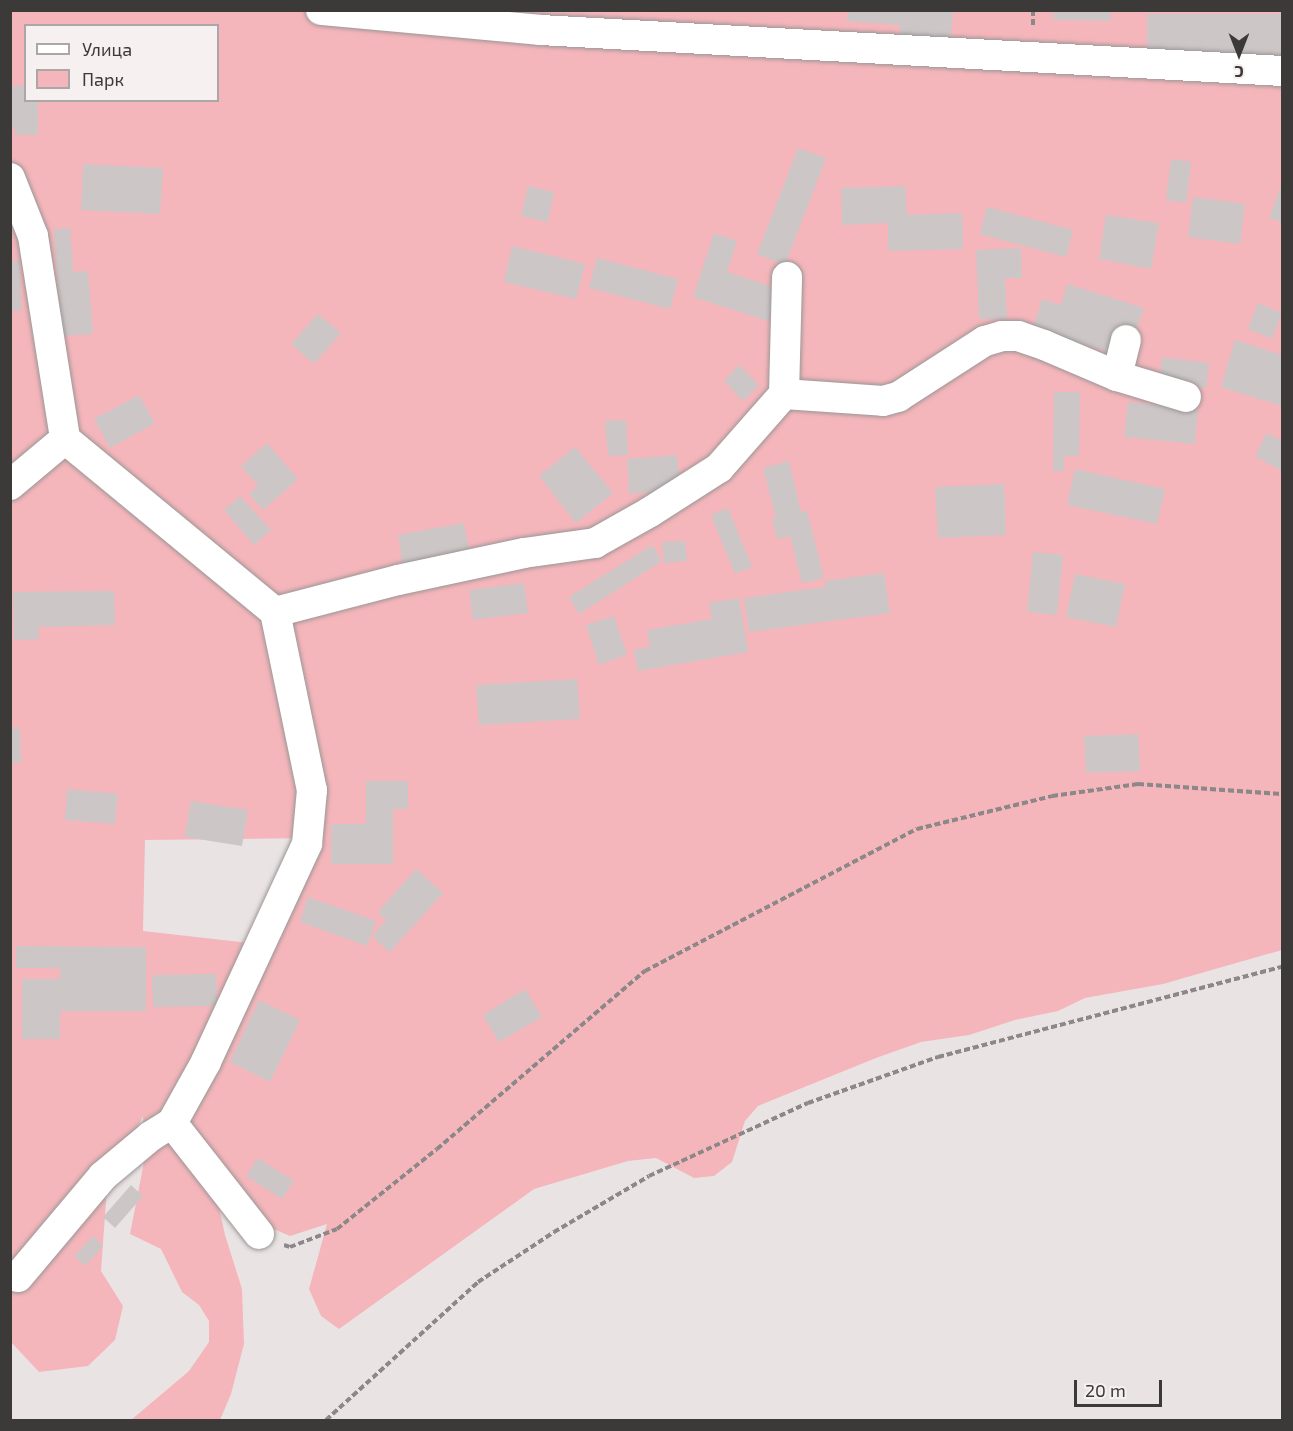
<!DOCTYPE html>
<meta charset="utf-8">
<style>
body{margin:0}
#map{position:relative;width:1293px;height:1431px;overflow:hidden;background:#eae3e4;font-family:"Exo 2",sans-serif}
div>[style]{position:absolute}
.green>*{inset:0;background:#f5b6bb}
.building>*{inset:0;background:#ccc6c6}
.path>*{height:4px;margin-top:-2px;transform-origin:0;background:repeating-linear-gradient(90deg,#8c8788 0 6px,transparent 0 9px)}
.roads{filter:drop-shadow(0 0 2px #9c9696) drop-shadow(0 0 2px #9c9696)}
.minor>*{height:30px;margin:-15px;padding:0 15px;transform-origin:15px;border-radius:15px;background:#fff}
span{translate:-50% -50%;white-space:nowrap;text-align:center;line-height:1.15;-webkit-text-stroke:4.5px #f7f0f1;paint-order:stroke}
.frame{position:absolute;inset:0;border:12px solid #3c3939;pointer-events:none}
.legend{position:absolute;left:24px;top:24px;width:195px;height:78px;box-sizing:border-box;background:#f7f0f1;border:2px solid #aca7a7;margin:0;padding:8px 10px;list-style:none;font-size:18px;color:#3c3939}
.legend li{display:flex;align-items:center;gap:12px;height:30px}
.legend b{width:30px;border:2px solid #aca7a7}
.north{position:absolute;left:1209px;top:24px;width:60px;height:60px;-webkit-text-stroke:4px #f7f0f1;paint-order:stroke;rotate:180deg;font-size:16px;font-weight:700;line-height:24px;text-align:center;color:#3c3939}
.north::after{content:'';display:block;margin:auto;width:21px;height:27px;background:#3c3939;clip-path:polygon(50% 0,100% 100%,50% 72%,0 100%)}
.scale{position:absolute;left:1074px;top:1380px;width:88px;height:27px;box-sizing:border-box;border:3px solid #3c3939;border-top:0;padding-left:8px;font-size:18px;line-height:21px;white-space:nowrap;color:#3c3939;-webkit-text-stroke:4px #f7f0f1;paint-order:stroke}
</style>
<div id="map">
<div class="green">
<i style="clip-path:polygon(evenodd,11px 11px,1282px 11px,1282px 950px,1163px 984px,1085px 998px,1058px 1011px,1015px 1020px,969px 1035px,921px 1042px,876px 1058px,758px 1106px,745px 1121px,732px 1162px,714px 1176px,694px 1178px,656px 1158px,628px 1161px,534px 1189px,339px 1329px,321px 1316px,309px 1289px,327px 1224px,290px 1236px,255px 1221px,216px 1193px,225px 1235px,242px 1289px,244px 1344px,231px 1394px,220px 1420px,131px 1420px,189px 1371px,209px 1342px,209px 1321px,199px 1305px,182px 1292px,161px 1249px,130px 1234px,145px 1157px,143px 1116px,107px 1187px,101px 1271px,123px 1306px,115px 1340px,88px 1366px,39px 1372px,11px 1342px,11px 11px,26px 26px,218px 26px,218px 100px,26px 100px,26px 26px,11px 11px,315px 838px,266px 945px,143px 931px,145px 840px,315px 838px)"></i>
</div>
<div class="building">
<i style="clip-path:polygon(848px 10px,953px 10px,951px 40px,900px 36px,900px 25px,847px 21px)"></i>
<i style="clip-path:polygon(1053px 10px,1111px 10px,1111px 21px,1053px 20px)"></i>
<i style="clip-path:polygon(1147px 14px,1282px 14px,1282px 59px,1147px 59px)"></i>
<i style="clip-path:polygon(10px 86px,26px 86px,26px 100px,38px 100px,38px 135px,15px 135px,15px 128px,10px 128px)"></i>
<i style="clip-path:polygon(798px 148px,826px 158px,785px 265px,757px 254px)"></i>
<i style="clip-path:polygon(1171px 159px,1191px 162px,1186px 203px,1166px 200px)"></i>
<i style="clip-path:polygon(83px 164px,163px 168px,160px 214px,81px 210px)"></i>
<i style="clip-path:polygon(1282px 183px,1282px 222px,1269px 218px)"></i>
<i style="clip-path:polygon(528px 186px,554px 192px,548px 222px,521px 216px)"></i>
<i style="clip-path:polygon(905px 186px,907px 215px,962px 213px,963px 249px,888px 251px,888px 223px,842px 225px,841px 188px)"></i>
<i style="clip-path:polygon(1193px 197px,1245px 204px,1240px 244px,1188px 237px)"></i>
<i style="clip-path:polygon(987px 207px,1073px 230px,1066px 257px,980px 234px)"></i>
<i style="clip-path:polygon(1106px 215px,1159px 223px,1151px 269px,1099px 259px)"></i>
<i style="clip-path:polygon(70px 228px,73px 272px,88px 271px,93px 334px,61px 336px,54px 229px)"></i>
<i style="clip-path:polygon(714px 233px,737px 241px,727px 272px,779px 289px,768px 321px,693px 297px)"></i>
<i style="clip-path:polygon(512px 246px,585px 264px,576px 299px,504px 282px)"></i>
<i style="clip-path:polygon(1021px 248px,1022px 278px,1005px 278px,1007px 319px,979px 319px,976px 250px)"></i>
<i style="clip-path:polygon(597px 258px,678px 279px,670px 309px,589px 288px)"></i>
<i style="clip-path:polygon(10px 261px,20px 261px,21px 311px,10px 311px)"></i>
<i style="clip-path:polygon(1067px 284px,1144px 308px,1137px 328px,1127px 325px,1118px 355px,1033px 329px,1042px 299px,1061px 305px)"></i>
<i style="clip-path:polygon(1258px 303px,1282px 313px,1272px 339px,1248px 329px)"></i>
<i style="clip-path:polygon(318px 314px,341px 333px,314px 364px,291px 344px)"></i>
<i style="clip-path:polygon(1235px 340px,1282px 355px,1282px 406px,1221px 387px)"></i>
<i style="clip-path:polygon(1162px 357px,1209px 363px,1206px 388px,1159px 383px)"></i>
<i style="clip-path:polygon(739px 365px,759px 385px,743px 401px,724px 381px)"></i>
<i style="clip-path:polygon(1054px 392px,1080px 392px,1079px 456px,1064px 456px,1064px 471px,1053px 471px)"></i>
<i style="clip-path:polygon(139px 395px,155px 423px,110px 448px,94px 419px)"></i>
<i style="clip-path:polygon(1128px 402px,1198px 409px,1195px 444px,1124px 437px)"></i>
<i style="clip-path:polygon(626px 420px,628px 455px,608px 456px,605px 421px)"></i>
<i style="clip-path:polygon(1267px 433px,1282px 441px,1282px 471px,1255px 456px)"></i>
<i style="clip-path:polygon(267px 443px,298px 479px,263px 510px,249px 494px,258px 485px,241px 466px)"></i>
<i style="clip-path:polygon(575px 447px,613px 493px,576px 523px,539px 476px)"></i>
<i style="clip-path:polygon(677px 455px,680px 491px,629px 494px,627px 459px)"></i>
<i style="clip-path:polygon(789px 461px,801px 512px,807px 511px,824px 578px,802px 583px,790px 536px,777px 539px,772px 519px,776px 518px,763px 468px)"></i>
<i style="clip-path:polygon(1075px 469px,1165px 489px,1157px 524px,1067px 505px)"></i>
<i style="clip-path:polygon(1004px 484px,1006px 535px,938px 538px,935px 487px)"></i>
<i style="clip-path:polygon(240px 496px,271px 530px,254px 545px,224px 510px)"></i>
<i style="clip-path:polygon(728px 508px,752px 567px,735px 574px,711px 515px)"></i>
<i style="clip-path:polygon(464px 523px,470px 555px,403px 567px,398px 535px)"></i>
<i style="clip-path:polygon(685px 541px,687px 561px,664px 563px,662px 542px)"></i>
<i style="clip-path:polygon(652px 545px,662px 561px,579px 614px,569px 597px)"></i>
<i style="clip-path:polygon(1033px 552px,1063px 555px,1057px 615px,1027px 612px)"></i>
<i style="clip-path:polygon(884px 573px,890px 613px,749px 632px,744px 598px,826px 587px,825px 581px)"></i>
<i style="clip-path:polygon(1075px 574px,1125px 584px,1116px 627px,1066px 617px)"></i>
<i style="clip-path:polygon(524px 583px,528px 613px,473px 620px,469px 590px)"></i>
<i style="clip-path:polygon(114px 591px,115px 625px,38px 627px,39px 639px,14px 640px,13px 592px)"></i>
<i style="clip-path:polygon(739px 598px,748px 652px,638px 671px,634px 650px,650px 647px,647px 630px,712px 619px,709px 603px)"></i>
<i style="clip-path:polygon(614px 616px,627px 655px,599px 665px,586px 625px)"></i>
<i style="clip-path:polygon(577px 679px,580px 719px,479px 725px,476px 685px)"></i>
<i style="clip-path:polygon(20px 728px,21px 763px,10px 763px,10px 729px)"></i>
<i style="clip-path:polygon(1138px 734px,1140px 771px,1086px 773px,1084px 736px)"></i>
<i style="clip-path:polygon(366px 781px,408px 781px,408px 809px,393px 809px,393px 864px,331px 864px,331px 824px,366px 824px)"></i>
<i style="clip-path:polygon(67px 789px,118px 794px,115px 824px,65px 820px)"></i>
<i style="clip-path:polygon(191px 801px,248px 810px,242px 846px,185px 837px)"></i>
<i style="clip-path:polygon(416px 869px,443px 893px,390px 952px,372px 936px,386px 920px,378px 912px)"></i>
<i style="clip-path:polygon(308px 897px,376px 921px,367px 946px,300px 922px)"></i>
<i style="clip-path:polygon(16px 946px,146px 947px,146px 1011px,60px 1011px,60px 1039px,22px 1039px,22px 979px,60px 979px,60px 968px,16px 968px)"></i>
<i style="clip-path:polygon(216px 974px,217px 1006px,153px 1007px,152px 975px)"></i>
<i style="clip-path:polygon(525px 989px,542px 1017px,499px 1042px,483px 1015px)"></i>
<i style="clip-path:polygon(259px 1000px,300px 1020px,270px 1082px,230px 1062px)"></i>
<i style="clip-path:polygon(258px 1158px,294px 1181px,282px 1199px,246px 1176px)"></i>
<i style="clip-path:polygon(131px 1185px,143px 1196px,115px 1228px,103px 1217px)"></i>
<i style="clip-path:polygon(93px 1236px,103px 1246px,85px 1266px,74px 1256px)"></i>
</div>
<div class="path">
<i style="left:1033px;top:10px;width:18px;rotate:90deg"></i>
<i style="left:284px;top:1245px;width:6px;rotate:18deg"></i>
<i style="left:290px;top:1247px;width:50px;rotate:-21deg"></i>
<i style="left:337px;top:1229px;width:128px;rotate:-38.7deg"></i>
<i style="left:437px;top:1149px;width:274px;rotate:-40.6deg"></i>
<i style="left:645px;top:971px;width:307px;rotate:-27.6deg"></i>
<i style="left:917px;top:829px;width:139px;rotate:-13.7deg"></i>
<i style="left:1052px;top:796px;width:87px;rotate:-7.9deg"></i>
<i style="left:1138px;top:784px;width:144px;rotate:4deg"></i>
<i style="left:326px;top:1420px;width:205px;rotate:-42.2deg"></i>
<i style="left:478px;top:1282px;width:91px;rotate:-33.3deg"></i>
<i style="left:554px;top:1232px;width:110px;rotate:-30.5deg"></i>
<i style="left:649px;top:1176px;width:175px;rotate:-24.7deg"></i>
<i style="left:808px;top:1103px;width:138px;rotate:-19.5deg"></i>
<i style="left:938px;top:1057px;width:356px;rotate:-14.7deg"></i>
</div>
<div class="roads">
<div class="minor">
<i style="left:321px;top:10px;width:220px;rotate:5.2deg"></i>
<i style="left:540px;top:30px;width:743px;rotate:3.16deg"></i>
<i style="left:10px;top:178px;width:62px;rotate:68.4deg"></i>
<i style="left:33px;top:236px;width:206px;rotate:81deg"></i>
<i style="left:65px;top:439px;width:272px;rotate:39.5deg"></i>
<i style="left:275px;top:612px;width:182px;rotate:78.3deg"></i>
<i style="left:312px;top:790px;width:54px;rotate:95.3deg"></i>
<i style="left:307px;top:844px;width:240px;rotate:114.9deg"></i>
<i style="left:206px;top:1062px;width:70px;rotate:119.1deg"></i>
<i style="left:172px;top:1123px;width:141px;rotate:51.9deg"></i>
<i style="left:1117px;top:376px;width:37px;rotate:-76deg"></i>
<i style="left:784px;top:394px;width:99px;rotate:4deg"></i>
<i style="left:883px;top:401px;width:16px;rotate:-15deg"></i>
<i style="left:898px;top:397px;width:103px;rotate:-32.8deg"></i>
<i style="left:985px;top:341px;width:18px;rotate:-16deg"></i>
<i style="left:1002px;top:336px;width:16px"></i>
<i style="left:1018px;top:336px;width:28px;rotate:19deg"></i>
<i style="left:1044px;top:345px;width:79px;rotate:23deg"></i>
<i style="left:1117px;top:376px;width:72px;rotate:16.9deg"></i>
<i style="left:10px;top:485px;width:72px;rotate:-39.9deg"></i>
<i style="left:275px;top:612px;width:127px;rotate:-14.6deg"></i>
<i style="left:398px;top:580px;width:129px;rotate:-12.1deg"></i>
<i style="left:524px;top:553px;width:72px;rotate:-8deg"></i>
<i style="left:595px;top:543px;width:63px;rotate:-29.4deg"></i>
<i style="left:650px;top:512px;width:82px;rotate:-32.5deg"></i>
<i style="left:719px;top:468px;width:98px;rotate:-48.7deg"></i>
<i style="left:784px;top:394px;width:117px;rotate:-88.5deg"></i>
<i style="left:18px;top:1277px;width:132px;rotate:-49.9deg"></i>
<i style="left:103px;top:1176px;width:62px;rotate:-39.8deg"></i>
<i style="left:151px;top:1136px;width:25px;rotate:-32deg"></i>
</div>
</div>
<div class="frame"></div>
<ul class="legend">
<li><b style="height:8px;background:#fff"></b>Улица</li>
<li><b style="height:16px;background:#f5b6bb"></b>Парк</li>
</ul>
<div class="north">С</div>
<div class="scale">20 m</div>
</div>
